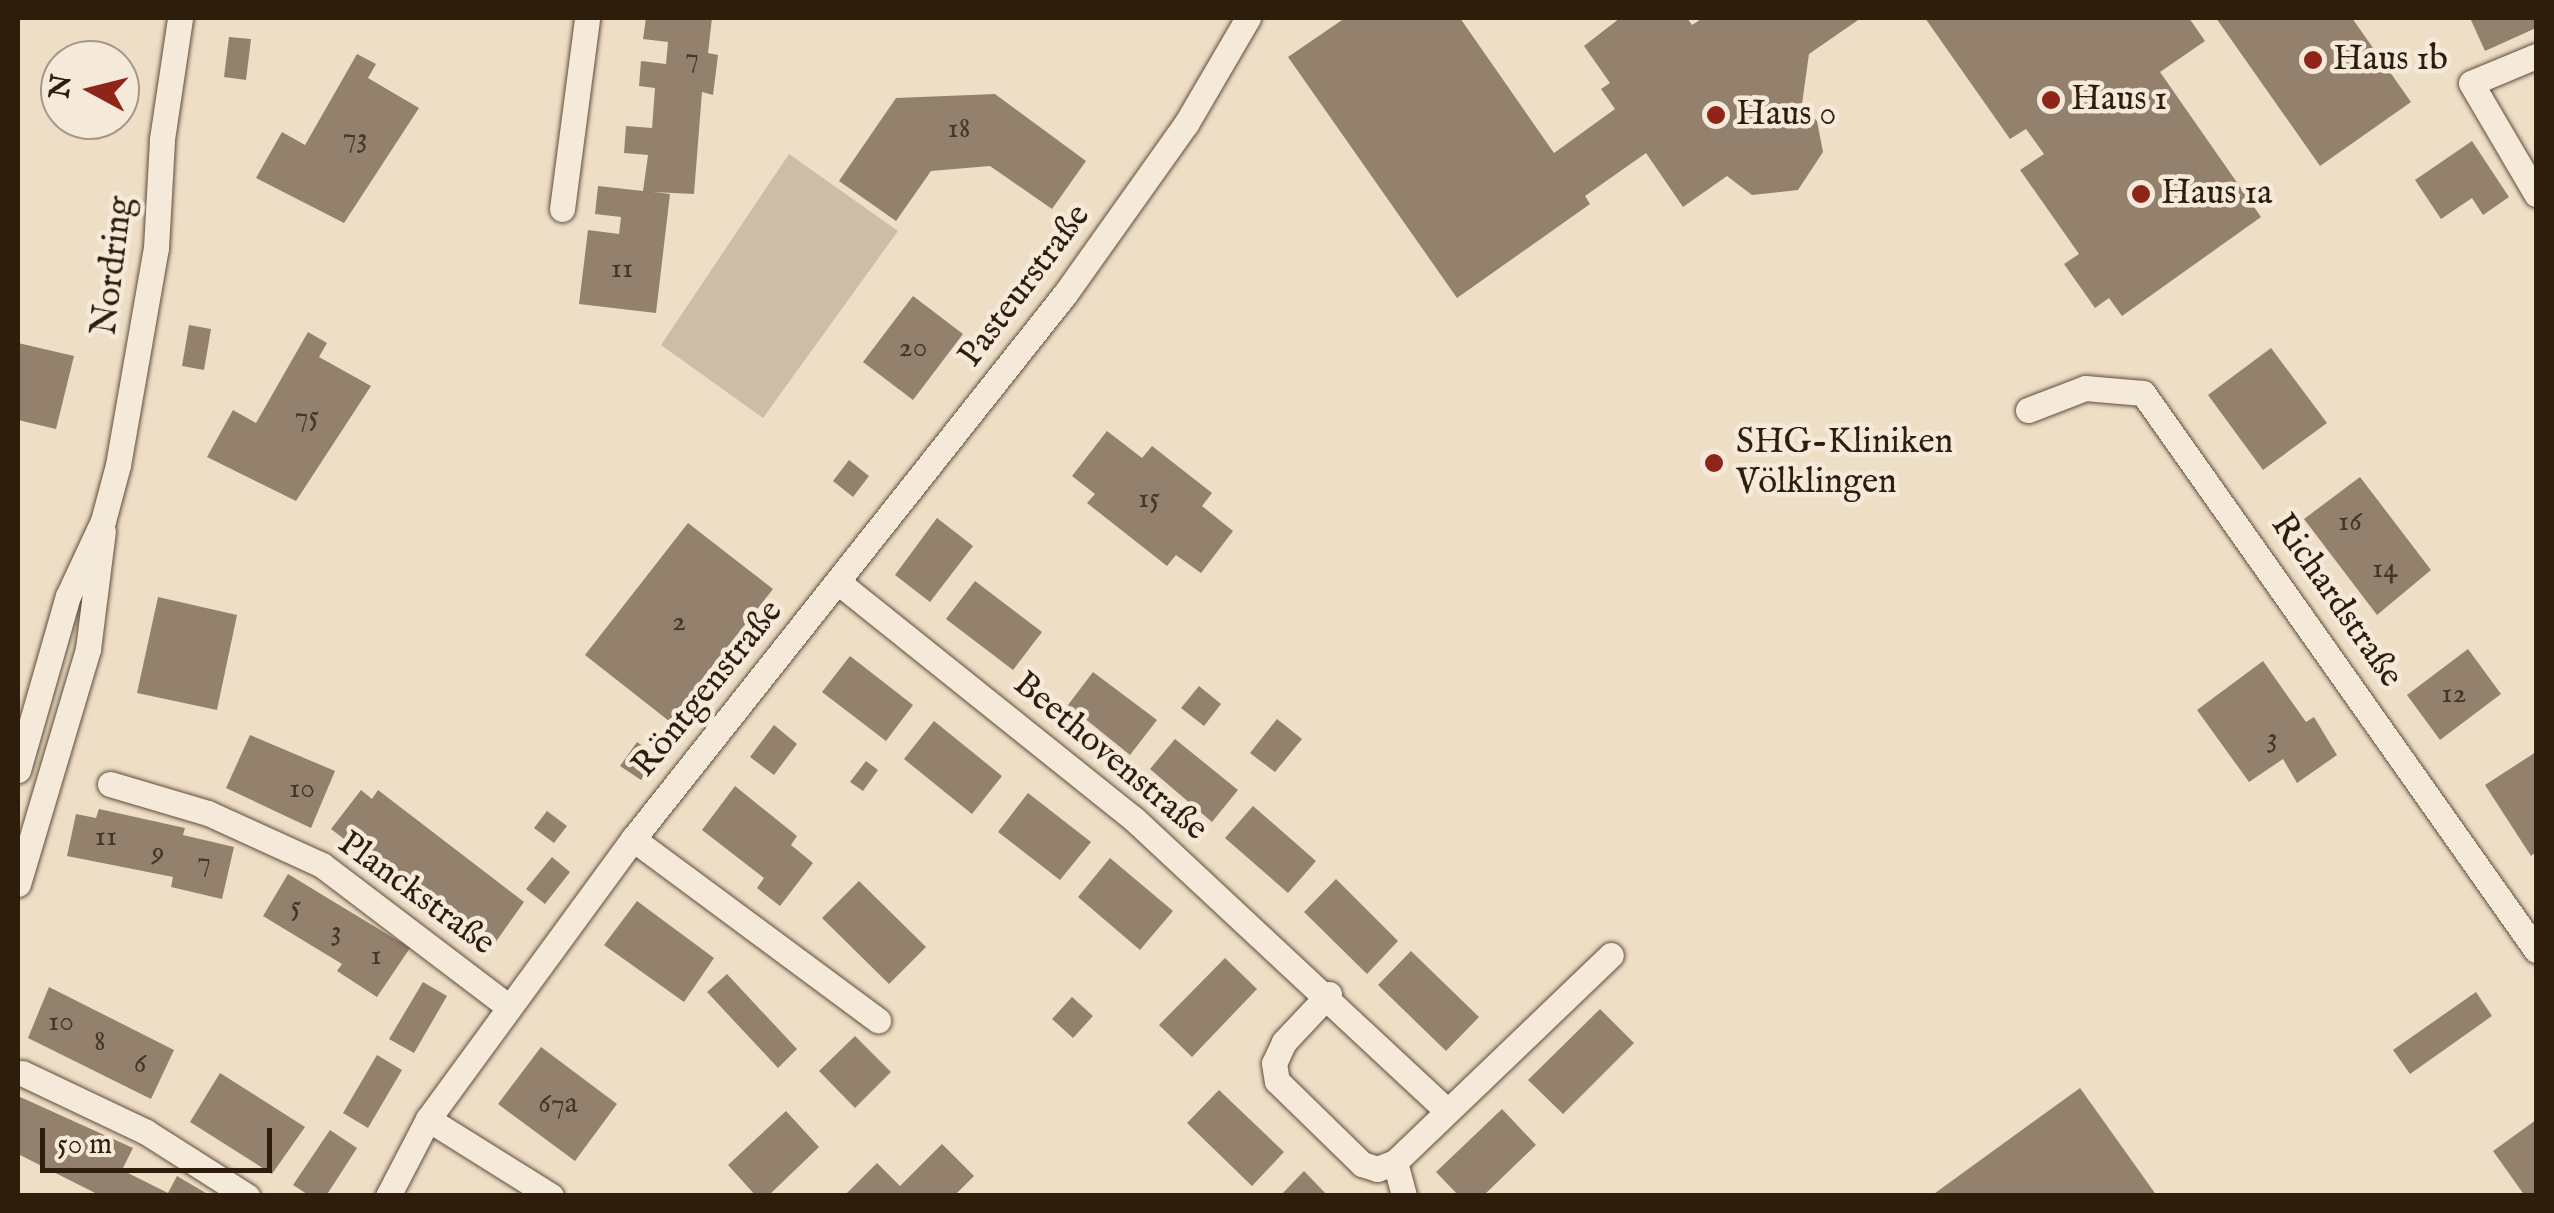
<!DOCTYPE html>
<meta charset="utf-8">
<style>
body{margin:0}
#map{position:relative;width:2554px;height:1213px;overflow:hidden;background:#efdec6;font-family:"IM FELL English",serif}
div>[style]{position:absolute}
.green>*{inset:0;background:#cebda6}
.building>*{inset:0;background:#93816d}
.roads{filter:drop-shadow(0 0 2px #5f4d3a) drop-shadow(0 0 2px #5f4d3a)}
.minor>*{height:25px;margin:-12.5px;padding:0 12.5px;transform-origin:12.5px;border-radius:12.5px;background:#f5eada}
.dots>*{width:28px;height:28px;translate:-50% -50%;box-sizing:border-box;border:5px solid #f5eada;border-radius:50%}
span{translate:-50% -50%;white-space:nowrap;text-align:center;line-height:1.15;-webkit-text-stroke:9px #f5eada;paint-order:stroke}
.number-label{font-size:30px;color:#483624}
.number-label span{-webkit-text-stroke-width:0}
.poi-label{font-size:35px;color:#2f1d0c}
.left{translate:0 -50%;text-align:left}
.street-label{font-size:35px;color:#2f1d0c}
.frame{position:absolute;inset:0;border:20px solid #2f1d0c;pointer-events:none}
.north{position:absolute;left:40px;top:40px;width:100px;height:100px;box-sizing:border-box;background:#f5eada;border:2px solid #a69888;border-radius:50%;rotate:277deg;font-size:28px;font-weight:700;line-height:40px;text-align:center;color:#2f1d0c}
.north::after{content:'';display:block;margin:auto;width:35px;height:45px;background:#8f2418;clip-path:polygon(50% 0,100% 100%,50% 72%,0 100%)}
.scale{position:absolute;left:40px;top:1128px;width:232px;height:45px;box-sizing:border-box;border:5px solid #2f1d0c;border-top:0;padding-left:12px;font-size:30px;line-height:35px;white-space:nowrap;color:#2f1d0c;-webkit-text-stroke:8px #f5eada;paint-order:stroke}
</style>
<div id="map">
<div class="green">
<i style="clip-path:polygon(789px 154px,898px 231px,763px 418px,661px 345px)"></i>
</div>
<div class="building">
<i style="clip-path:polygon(646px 18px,712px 18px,708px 53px,718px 55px,713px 95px,702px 92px,694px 194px,653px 192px,670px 194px,656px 313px,579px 304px,588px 230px,619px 234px,621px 217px,595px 214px,598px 186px,643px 191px,648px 155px,624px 153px,626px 126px,652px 128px,655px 88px,639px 86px,641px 61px,666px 64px,668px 42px,643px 39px)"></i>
<i style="clip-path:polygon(1345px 18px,1460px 18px,1554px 153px,1615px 109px,1601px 89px,1610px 83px,1584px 46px,1620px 18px,1687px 18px,1692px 25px,1703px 18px,1861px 18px,1809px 54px,1802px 104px,1817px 121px,1823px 152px,1798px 190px,1752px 195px,1727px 176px,1683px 207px,1646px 153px,1585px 196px,1590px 204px,1457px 298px,1288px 57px)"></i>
<i style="clip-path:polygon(1925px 18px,2189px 18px,2205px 41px,2160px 72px,2261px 217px,2122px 316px,2109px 298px,2095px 308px,2064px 264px,2079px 254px,2020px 170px,2044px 154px,2026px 129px,2010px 139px)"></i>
<i style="clip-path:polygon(2216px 18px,2352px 18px,2411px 102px,2320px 166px)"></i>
<i style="clip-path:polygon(2470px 18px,2536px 18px,2536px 28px,2485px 51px)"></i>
<i style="clip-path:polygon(229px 37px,251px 39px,246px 80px,224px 77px)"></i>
<i style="clip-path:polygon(357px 54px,376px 64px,368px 78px,419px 108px,344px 223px,256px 178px,282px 132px,305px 145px)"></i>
<i style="clip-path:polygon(995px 94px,1086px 161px,1052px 209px,990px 166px,931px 171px,896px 221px,839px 181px,896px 98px)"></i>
<i style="clip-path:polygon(2472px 141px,2509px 197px,2483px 215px,2472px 198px,2441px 219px,2415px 180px)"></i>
<i style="clip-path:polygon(913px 296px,963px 334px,913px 400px,863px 362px)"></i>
<i style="clip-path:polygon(189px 325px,211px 329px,204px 370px,182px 366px)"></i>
<i style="clip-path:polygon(308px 332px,327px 343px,319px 357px,371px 386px,296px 501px,207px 457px,233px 410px,256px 423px)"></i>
<i style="clip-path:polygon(18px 343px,74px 356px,56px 429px,18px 420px)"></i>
<i style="clip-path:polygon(2271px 348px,2327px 423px,2263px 470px,2208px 395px)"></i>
<i style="clip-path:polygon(1107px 431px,1142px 458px,1152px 446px,1212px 493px,1202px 506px,1233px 531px,1201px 573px,1176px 555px,1167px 566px,1087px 503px,1095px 494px,1072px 476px)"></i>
<i style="clip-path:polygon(849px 460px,869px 476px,853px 497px,833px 481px)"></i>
<i style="clip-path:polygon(2360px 477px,2431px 570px,2377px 615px,2304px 519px)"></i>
<i style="clip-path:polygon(937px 518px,973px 546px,930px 602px,895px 575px)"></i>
<i style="clip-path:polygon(688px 523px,773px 589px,669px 721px,585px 655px)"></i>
<i style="clip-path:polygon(975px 581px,1042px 632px,1013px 670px,946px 619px)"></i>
<i style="clip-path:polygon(158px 597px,237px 615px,217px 710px,137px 693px)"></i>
<i style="clip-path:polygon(2468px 649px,2501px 694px,2440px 740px,2407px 695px)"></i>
<i style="clip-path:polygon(850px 656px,913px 705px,886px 741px,822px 692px)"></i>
<i style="clip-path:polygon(2263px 661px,2306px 722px,2314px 717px,2337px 755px,2297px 783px,2283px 759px,2249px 782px,2197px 710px)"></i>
<i style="clip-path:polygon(1093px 672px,1157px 720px,1130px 755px,1068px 705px)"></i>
<i style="clip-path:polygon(1199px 686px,1221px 704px,1204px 726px,1181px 708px)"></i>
<i style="clip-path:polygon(1277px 719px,1302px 739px,1275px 772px,1250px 753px)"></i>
<i style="clip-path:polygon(934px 721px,1002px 776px,972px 814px,904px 759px)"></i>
<i style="clip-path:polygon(774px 725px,797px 744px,774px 775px,750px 757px)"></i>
<i style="clip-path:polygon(250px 735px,335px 771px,311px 828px,226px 788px)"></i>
<i style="clip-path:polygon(1175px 739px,1238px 790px,1212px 822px,1150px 769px)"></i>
<i style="clip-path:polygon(637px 742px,657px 756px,641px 780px,620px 766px)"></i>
<i style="clip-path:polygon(2536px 752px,2536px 852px,2531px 856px,2485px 785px)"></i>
<i style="clip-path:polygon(866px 761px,878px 770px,863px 791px,850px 782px)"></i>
<i style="clip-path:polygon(735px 786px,797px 836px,791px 845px,813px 863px,780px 906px,757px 888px,764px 878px,702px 830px)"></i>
<i style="clip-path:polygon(361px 790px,372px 799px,378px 790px,524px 902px,490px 950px,331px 829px)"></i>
<i style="clip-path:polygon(1028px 793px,1091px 842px,1060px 880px,998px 832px)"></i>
<i style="clip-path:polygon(1253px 806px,1316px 861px,1288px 893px,1225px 838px)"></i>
<i style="clip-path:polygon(99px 809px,185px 828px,183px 835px,234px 847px,222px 899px,171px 887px,173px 877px,67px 856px,76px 814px,96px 818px)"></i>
<i style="clip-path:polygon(547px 811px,567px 826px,554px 843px,534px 828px)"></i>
<i style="clip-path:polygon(552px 857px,570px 872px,545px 904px,526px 889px)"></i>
<i style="clip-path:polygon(1110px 858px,1173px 911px,1140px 950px,1078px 897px)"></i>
<i style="clip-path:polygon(288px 874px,410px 948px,377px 997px,337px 971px,342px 964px,263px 916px)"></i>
<i style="clip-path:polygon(1336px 879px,1398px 941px,1367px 974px,1304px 912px)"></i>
<i style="clip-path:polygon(859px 881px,926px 947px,889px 984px,822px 918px)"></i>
<i style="clip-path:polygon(637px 901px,714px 958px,684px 1002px,604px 945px)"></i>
<i style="clip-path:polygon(1411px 951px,1479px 1017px,1446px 1051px,1378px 985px)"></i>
<i style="clip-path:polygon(1225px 958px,1257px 989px,1192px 1057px,1159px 1025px)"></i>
<i style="clip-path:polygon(727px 974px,797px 1049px,778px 1068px,707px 992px)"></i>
<i style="clip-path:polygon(423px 982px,447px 996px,414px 1053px,389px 1039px)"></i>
<i style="clip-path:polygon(49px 987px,174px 1050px,151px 1099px,28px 1038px)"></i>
<i style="clip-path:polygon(2476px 992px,2492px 1016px,2410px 1074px,2393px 1050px)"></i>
<i style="clip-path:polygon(1072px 997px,1093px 1016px,1073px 1038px,1052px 1019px)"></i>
<i style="clip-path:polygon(1600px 1009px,1634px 1043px,1563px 1114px,1528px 1080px)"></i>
<i style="clip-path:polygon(855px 1036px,891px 1072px,855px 1108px,819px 1071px)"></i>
<i style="clip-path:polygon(541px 1047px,617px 1104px,575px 1161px,498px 1104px)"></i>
<i style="clip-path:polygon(377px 1055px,402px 1070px,368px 1128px,343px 1113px)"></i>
<i style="clip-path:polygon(220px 1073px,305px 1127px,272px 1174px,190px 1122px)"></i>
<i style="clip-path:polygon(2080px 1088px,2157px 1196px,1931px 1196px)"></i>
<i style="clip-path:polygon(1219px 1090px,1284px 1152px,1252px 1186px,1187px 1123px)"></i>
<i style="clip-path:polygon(18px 1096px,133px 1148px,122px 1170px,168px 1193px,177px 1176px,211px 1196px,101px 1196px,18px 1154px)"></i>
<i style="clip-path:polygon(1502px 1109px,1536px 1145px,1483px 1196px,1459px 1196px,1436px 1172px)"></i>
<i style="clip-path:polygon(786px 1111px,819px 1147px,768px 1196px,756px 1196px,728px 1165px)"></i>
<i style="clip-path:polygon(2536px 1120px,2536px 1196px,2525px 1196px,2493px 1151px)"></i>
<i style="clip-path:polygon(330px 1130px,357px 1148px,326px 1196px,310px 1196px,293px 1185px)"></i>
<i style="clip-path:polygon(942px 1144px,974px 1176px,954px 1196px,847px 1193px,877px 1163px,900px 1186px)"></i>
<i style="clip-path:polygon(1304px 1171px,1328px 1196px,1280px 1196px)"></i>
</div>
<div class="roads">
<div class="minor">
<i style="left:2536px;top:56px;width:70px;rotate:157.4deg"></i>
<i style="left:2471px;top:83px;width:129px;rotate:59.6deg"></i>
<i style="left:562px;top:209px;width:193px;rotate:-82.5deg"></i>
<i style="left:2028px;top:410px;width:61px;rotate:-21.1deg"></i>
<i style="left:2085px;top:388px;width:58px;rotate:4.9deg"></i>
<i style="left:2143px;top:393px;width:682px;rotate:54.79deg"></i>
<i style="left:838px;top:582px;width:379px;rotate:38.7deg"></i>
<i style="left:1134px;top:819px;width:427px;rotate:43deg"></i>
<i style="left:18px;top:770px;width:181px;rotate:-74deg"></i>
<i style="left:68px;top:596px;width:83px;rotate:-65deg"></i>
<i style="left:103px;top:521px;width:58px;rotate:-75deg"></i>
<i style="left:118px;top:465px;width:220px;rotate:-80.1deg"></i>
<i style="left:156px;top:248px;width:109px;rotate:-86.8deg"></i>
<i style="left:162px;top:139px;width:122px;rotate:-81.5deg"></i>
<i style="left:110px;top:784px;width:102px;rotate:16.5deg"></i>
<i style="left:208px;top:813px;width:125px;rotate:24.5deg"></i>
<i style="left:322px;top:865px;width:233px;rotate:37.2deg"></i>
<i style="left:633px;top:839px;width:305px;rotate:36.5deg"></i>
<i style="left:18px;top:884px;width:245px;rotate:-73.4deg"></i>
<i style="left:88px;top:649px;width:119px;rotate:-82.8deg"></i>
<i style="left:1329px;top:994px;width:66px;rotate:133.2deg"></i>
<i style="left:1284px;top:1042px;width:23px;rotate:115deg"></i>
<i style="left:1274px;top:1063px;width:18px;rotate:81deg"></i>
<i style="left:1277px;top:1081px;width:119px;rotate:44.3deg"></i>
<i style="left:1362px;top:1164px;width:16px;rotate:18deg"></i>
<i style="left:1377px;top:1169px;width:19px;rotate:-21deg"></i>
<i style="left:1395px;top:1162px;width:299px;rotate:-43.8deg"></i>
<i style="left:22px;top:1073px;width:137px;rotate:25.4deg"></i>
<i style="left:146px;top:1132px;width:120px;rotate:32.4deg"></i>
<i style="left:428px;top:1119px;width:145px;rotate:32deg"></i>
<i style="left:1395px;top:1162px;width:35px;rotate:75deg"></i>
<i style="left:388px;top:1196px;width:87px;rotate:-62.5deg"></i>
<i style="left:428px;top:1119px;width:347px;rotate:-53.8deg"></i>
<i style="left:633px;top:839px;width:695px;rotate:-51.6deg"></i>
<i style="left:1065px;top:294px;width:209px;rotate:-54.6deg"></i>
<i style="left:1186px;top:124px;width:123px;rotate:-59.7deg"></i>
</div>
</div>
<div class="dots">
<i style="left:2313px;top:60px;background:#8f2418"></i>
<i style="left:2051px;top:100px;background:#8f2418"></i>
<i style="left:1716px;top:115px;background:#8f2418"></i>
<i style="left:2141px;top:194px;background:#8f2418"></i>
<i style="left:1714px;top:463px;background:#8f2418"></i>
</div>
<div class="number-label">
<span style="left:692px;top:58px">7</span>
<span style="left:959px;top:129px">18</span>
<span style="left:355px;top:138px">73</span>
<span style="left:622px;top:269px">11</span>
<span style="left:913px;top:348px">20</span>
<span style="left:307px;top:417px">75</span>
<span style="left:1149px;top:499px">15</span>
<span style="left:2350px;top:522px">16</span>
<span style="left:2385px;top:569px">14</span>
<span style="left:679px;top:622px">2</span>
<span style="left:2454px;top:694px">12</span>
<span style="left:2272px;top:738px">3</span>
<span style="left:302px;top:789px">10</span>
<span style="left:106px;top:837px">11</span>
<span style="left:158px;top:853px">9</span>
<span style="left:204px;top:862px">7</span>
<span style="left:296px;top:907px">5</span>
<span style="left:336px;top:931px">3</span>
<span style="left:376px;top:956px">1</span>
<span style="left:61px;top:1022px">10</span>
<span style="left:100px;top:1042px">8</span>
<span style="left:140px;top:1064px">6</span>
<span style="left:558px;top:1104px">67a</span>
</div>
<div class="poi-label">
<span class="left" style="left:2333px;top:60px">Haus 1b</span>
<span class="left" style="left:2071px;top:100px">Haus 1</span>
<span class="left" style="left:1736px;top:115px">Haus 0</span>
<span class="left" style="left:2161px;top:194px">Haus 1a</span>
<span class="left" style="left:1736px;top:463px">SHG-Kliniken<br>Völklingen</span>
</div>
<div class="street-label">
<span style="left:114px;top:266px;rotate:-83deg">Nordring</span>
<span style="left:1025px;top:286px;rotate:-53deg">Pasteurstraße</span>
<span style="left:2336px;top:601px;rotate:55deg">Richardstraße</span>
<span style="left:708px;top:689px;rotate:-51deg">Röntgenstraße</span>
<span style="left:1110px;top:757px;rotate:40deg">Beethovenstraße</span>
<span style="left:416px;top:894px;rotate:36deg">Planckstraße</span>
</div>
<div class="frame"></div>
<div class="north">N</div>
<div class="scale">50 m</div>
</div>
